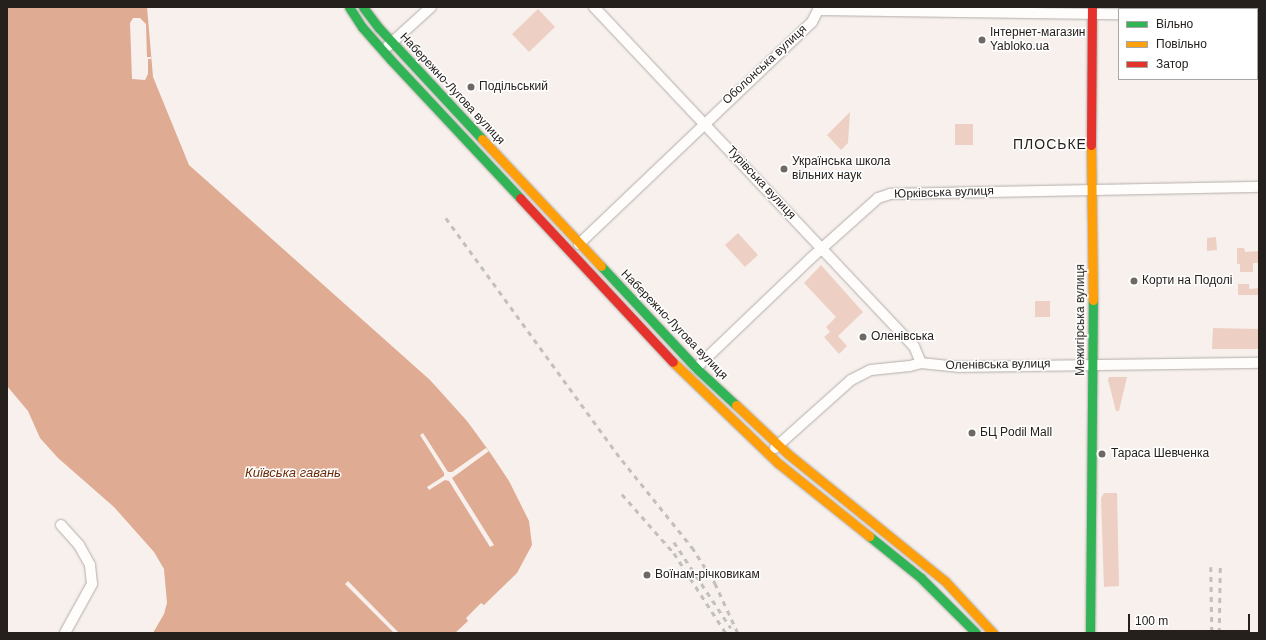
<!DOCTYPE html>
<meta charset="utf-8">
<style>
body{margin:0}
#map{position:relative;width:1266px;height:640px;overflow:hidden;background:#f7f0ec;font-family:Helvetica,sans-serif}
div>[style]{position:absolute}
.green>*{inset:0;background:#edd0c3}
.water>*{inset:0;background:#dfab93}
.pier>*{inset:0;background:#f7f0ec}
.roads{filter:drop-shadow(0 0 1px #b3ada9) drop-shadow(0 0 1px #b3ada9)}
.street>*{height:10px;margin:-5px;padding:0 5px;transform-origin:5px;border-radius:5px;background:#fefdfc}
.fast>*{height:9px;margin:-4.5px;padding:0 4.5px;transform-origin:4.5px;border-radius:4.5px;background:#30b455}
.slow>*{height:9px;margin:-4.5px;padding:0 4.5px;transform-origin:4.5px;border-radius:4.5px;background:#ff9f0a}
.jam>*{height:9px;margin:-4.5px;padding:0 4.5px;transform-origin:4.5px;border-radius:4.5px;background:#e5322d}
.rail>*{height:2.5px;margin-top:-1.25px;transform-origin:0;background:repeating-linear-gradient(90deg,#c1c0bf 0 5px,transparent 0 10px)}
.dots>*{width:11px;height:11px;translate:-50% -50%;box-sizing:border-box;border:2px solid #fff;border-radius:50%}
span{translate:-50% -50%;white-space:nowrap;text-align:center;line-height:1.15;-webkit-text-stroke:3px #fff;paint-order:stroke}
.poi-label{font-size:12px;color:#26201d}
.left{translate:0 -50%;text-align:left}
.street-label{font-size:12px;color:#26201d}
.water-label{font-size:13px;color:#6b2a04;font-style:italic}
.quarter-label{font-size:14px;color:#26201d;letter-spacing:1px}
.frame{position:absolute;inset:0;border:8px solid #26201d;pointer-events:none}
.legend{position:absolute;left:1118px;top:8px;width:140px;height:72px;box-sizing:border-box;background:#fff;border:1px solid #a8a6a5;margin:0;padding:5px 7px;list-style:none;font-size:12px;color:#26201d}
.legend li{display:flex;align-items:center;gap:8px;height:20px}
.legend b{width:20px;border:1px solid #a8a6a5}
.scale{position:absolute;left:1128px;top:614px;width:122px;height:18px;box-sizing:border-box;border:2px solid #26201d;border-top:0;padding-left:5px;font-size:12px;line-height:14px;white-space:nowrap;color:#26201d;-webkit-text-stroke:3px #fff;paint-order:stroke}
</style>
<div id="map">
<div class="green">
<i style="clip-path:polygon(538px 9px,555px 27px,529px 52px,512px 34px)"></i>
<i style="clip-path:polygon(850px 112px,848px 143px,841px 150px,827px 135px)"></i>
<i style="clip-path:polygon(955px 124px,973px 124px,973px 145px,955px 145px)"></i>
<i style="clip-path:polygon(738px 233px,758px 255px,745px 267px,725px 245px)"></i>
<i style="clip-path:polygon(1216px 237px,1217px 250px,1207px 251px,1207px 238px)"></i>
<i style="clip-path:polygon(1258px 247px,1259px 263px,1253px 263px,1253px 272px,1240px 272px,1240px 264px,1237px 264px,1237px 248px,1244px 248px,1245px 252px,1258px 251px)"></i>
<i style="clip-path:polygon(821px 265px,863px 312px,838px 336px,847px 346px,839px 354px,824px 337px,830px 332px,826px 327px,836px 317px,804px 283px)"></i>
<i style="clip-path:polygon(1238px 284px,1249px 284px,1249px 289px,1259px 288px,1259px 295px,1238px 295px)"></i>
<i style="clip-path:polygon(1035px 301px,1050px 301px,1050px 317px,1035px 317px)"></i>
<i style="clip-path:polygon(1213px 328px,1259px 329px,1259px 349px,1212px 349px)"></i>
<i style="clip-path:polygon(1109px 377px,1127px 377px,1119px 411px,1116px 411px,1108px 380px)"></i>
<i style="clip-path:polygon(1104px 493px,1117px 493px,1119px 586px,1104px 587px,1101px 498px)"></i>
</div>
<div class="water">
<i style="clip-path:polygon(7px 7px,147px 7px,153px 77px,189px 165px,430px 380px,467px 421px,489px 451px,509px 481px,529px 521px,532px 545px,517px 573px,484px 605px,481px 603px,466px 618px,468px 621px,455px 633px,153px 633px,164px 614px,167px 603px,164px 569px,154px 552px,114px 507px,58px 458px,40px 438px,28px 411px,7px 386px)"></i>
</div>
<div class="pier">
<i style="clip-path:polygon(133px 18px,140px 18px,146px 24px,147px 57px,151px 57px,151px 59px,148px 59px,148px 74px,145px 80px,132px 79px,130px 23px)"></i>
<i style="clip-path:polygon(423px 433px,448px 472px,452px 472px,486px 448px,489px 451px,452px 478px,494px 545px,490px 547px,449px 481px,445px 480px,429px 490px,427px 487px,444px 476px,444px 473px,420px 435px)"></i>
<i style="clip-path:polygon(348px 581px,399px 633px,394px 633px,345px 584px)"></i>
</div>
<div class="roads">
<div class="street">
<i style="left:594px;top:7px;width:466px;rotate:46.7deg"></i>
<i style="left:914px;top:346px;width:18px;rotate:68deg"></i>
<i style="left:1257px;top:15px;width:2px"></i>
<i style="left:388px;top:46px;width:58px;rotate:-42.2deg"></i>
<i style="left:579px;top:244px;width:322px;rotate:-43.6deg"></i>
<i style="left:812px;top:22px;width:13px;rotate:-63deg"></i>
<i style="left:818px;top:10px;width:301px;rotate:0.8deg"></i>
<i style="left:696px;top:368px;width:159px;rotate:-43.7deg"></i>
<i style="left:811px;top:258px;width:90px;rotate:-41.8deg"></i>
<i style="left:878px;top:198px;width:13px;rotate:-18deg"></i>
<i style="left:890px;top:194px;width:369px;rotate:-1.1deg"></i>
<i style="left:775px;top:448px;width:102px;rotate:-41.8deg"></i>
<i style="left:851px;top:380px;width:22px;rotate:-27deg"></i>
<i style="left:871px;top:370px;width:39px;rotate:-6deg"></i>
<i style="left:910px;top:366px;width:11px;rotate:-15deg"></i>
<i style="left:921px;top:363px;width:37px;rotate:6deg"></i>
<i style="left:958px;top:367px;width:301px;rotate:-0.8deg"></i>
<i style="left:61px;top:525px;width:27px;rotate:48deg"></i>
<i style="left:79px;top:545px;width:23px;rotate:61deg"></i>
<i style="left:90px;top:565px;width:19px;rotate:84deg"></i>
<i style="left:92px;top:584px;width:56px;rotate:118.9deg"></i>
</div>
<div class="fast">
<i style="left:349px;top:7px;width:24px;rotate:57deg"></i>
<i style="left:362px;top:27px;width:44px;rotate:48.7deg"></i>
<i style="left:391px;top:60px;width:189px;rotate:46.9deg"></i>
<i style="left:363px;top:7px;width:26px;rotate:53deg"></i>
<i style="left:379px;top:28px;width:151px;rotate:47.1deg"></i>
<i style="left:601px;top:266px;width:139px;rotate:47deg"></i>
<i style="left:696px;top:368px;width:54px;rotate:42.8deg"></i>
<i style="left:869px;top:536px;width:67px;rotate:38.9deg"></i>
<i style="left:921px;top:578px;width:78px;rotate:45deg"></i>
<i style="left:1090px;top:633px;width:333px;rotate:-89.5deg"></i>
</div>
<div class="slow">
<i style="left:482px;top:139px;width:174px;rotate:46.9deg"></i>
<i style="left:1091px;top:145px;width:155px;rotate:89.3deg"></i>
<i style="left:673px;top:362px;width:146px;rotate:43.9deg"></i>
<i style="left:778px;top:463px;width:117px;rotate:38.7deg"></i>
<i style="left:736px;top:405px;width:71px;rotate:43.3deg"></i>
<i style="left:788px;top:454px;width:202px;rotate:39deg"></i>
<i style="left:945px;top:581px;width:71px;rotate:47.3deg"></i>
</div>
<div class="jam">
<i style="left:1091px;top:145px;width:138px;rotate:-89.6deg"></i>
<i style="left:520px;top:198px;width:224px;rotate:47deg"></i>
</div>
</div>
<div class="rail">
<i style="left:446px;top:218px;width:299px;rotate:54deg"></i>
<i style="left:622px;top:460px;width:112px;rotate:51.2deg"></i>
<i style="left:692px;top:547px;width:43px;rotate:57.4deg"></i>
<i style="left:715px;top:583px;width:55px;rotate:65.3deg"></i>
<i style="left:622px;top:494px;width:79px;rotate:48.6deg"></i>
<i style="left:674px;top:553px;width:95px;rotate:57deg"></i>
<i style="left:674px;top:542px;width:103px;rotate:56.5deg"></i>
<i style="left:1211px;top:567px;width:66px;rotate:89.1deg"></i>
<i style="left:1219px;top:633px;width:66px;rotate:-89.1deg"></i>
</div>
<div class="dots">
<i style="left:982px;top:40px;background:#6f6965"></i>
<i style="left:471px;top:87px;background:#6f6965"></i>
<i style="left:784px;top:169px;background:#6f6965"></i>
<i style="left:1134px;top:281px;background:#6f6965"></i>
<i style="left:863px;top:337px;background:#6f6965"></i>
<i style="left:972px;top:433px;background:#6f6965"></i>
<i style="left:1102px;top:454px;background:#6f6965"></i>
<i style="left:647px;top:575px;background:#6f6965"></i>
</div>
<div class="poi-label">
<span class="left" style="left:990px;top:40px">Інтернет-магазин<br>Yabloko.ua</span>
<span class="left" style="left:479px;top:87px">Подільський</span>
<span class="left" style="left:792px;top:169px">Українська школа<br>вільних наук</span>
<span class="left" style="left:1142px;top:281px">Корти на Подолі</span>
<span class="left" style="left:871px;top:337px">Оленівська</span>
<span class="left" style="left:980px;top:433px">БЦ Podil Mall</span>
<span class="left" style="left:1111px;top:454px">Тараса Шевченка</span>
<span class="left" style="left:655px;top:575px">Воїнам-річковикам</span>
</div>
<div class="street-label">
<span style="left:765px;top:65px;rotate:-43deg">Оболонська вулиця</span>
<span style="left:452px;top:89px;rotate:47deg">Набережно-Лугова вулиця</span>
<span style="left:761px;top:183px;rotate:47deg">Турівська вулиця</span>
<span style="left:944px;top:193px;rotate:-2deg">Юрківська вулиця</span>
<span style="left:1081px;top:320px;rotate:-90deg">Межигірська вулиця</span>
<span style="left:674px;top:325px;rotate:46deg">Набережно-Лугова вулиця</span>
<span style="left:998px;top:365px;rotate:-1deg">Оленівська вулиця</span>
</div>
<div class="water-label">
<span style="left:293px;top:473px">Київська гавань</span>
</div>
<div class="quarter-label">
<span style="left:1050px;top:144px">ПЛОСЬКЕ</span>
</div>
<div class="frame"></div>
<ul class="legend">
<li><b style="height:5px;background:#30b455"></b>Вільно</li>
<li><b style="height:5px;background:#ff9f0a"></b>Повільно</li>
<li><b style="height:5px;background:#e5322d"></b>Затор</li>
</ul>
<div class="scale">100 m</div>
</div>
